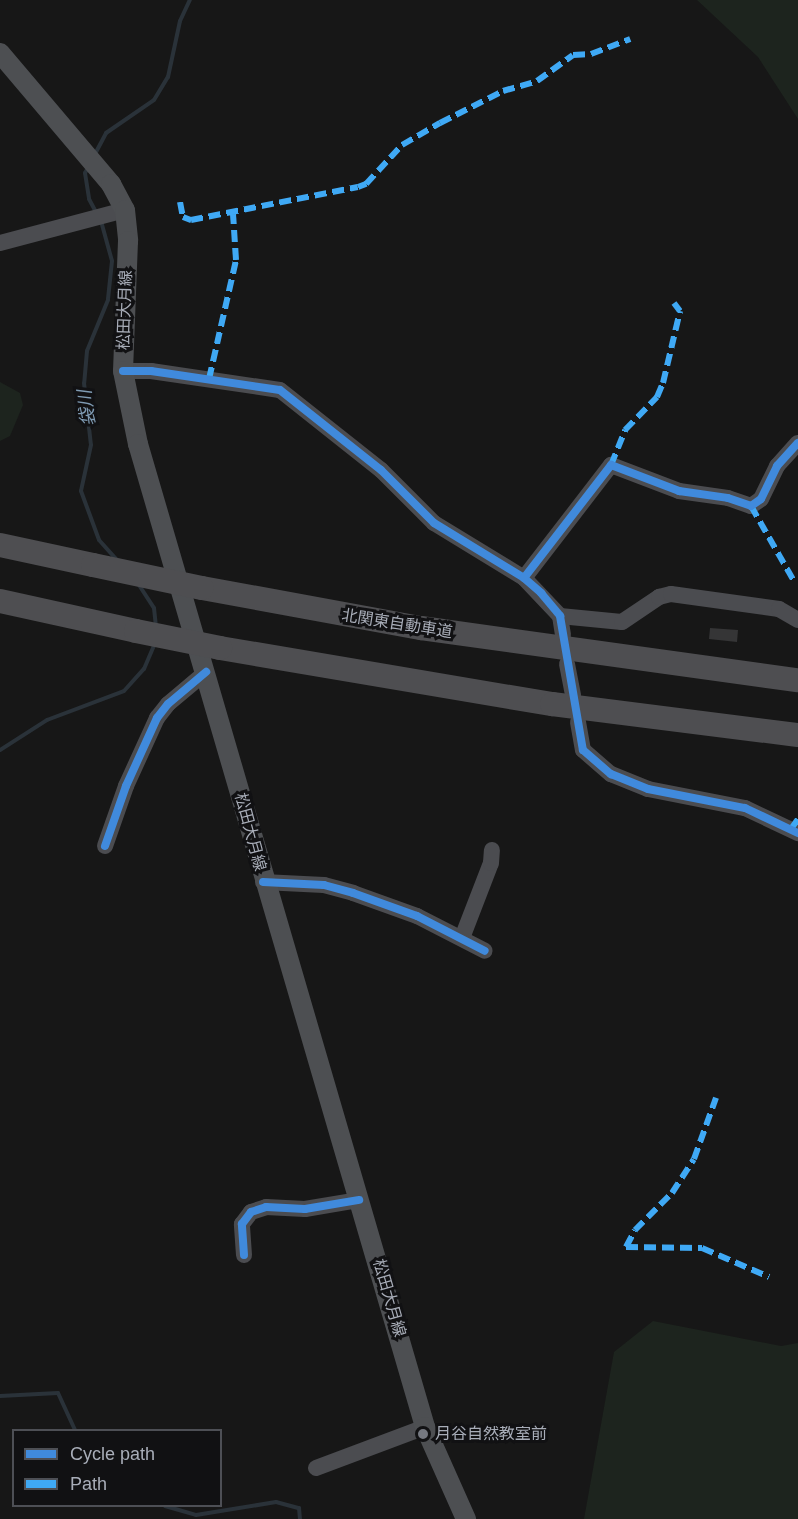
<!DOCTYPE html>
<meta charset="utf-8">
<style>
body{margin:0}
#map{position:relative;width:798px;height:1519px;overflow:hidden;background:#171717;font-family:Arial,"Noto Sans JP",sans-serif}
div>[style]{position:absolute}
.green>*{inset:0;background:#1d241e}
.stream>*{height:4px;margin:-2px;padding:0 2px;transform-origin:2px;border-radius:2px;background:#2a3239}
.building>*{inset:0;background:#353536}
.minor>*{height:16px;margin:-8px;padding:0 8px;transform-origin:8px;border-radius:8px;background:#4b4c50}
.major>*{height:20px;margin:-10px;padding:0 10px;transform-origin:10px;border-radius:10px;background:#4d4f52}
.highway>*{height:24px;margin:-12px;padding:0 12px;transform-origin:12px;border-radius:12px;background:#4e4e51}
.highway-bridge>*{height:24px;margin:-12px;padding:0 12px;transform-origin:12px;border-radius:12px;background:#4e4e51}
.quiet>*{height:6px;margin-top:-3px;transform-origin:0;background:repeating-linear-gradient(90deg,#3fa9f5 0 12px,transparent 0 18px)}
.cycleway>*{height:8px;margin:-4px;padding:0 4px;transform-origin:4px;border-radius:4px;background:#408adc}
.dots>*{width:16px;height:16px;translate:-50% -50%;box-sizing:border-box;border:3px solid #111113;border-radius:50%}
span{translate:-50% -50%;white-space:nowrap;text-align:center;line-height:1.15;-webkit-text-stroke:6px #111113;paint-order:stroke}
.street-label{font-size:16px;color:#a8adb8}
.poi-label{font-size:16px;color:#a8adb8}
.left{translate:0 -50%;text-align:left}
.water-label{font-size:18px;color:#7f9bb3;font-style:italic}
.legend{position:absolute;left:12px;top:1429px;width:210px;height:78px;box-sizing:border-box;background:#111113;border:2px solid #4d4f55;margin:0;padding:8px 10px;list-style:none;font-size:18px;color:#a8adb8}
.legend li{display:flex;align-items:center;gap:12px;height:30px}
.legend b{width:30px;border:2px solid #4d4f55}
</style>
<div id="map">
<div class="green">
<i style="clip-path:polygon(697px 0,798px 0,798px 119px,758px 57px)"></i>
<i style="clip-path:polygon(0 382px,20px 393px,23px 405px,10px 436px,0 441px)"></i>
<i style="clip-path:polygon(653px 1321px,781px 1346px,798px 1343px,798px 1519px,584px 1519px,614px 1352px)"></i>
</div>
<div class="stream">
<i style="left:95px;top:154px;width:24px;rotate:-62deg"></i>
<i style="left:106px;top:133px;width:58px;rotate:-34.5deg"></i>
<i style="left:154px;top:100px;width:27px;rotate:-59deg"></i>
<i style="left:168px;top:77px;width:57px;rotate:-77.9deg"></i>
<i style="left:180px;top:21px;width:23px;rotate:-65deg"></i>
<i style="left:89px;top:166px;width:8px;rotate:120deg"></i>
<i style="left:85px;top:173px;width:26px;rotate:81deg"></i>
<i style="left:89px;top:199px;width:15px;rotate:62deg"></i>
<i style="left:101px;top:221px;width:41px;rotate:74.6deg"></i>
<i style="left:112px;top:261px;width:39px;rotate:96deg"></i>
<i style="left:108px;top:300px;width:55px;rotate:112.4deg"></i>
<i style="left:87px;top:351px;width:32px;rotate:95deg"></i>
<i style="left:84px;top:383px;width:62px;rotate:83.6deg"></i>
<i style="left:91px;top:445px;width:47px;rotate:102.3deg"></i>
<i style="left:81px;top:491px;width:52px;rotate:69.8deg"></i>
<i style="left:99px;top:540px;width:28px;rotate:48deg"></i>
<i style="left:139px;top:585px;width:27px;rotate:57deg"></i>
<i style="left:154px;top:608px;width:18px;rotate:84deg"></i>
<i style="left:0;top:750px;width:56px;rotate:-32.6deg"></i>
<i style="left:47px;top:720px;width:82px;rotate:-20.6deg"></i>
<i style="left:124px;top:691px;width:30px;rotate:-48deg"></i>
<i style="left:144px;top:669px;width:28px;rotate:-67deg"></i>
<i style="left:0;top:1396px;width:58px;rotate:-3deg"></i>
<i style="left:58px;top:1393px;width:41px;rotate:65.3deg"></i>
<i style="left:165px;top:1506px;width:32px;rotate:16deg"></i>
<i style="left:196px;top:1515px;width:81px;rotate:-9.2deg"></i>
<i style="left:276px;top:1502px;width:24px;rotate:15deg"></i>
<i style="left:299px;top:1508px;width:11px;rotate:85deg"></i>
</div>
<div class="building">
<i style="clip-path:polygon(710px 628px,738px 630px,737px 642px,709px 639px)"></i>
</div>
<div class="minor">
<i style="left:0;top:243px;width:129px;rotate:-14.8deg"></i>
<i style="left:123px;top:371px;width:28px"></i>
<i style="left:151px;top:371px;width:130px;rotate:8.4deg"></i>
<i style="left:280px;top:390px;width:129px;rotate:38.4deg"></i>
<i style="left:381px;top:470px;width:75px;rotate:45deg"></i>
<i style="left:434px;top:523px;width:105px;rotate:31.4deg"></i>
<i style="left:524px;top:578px;width:52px;rotate:46.5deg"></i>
<i style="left:560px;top:616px;width:19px;rotate:81deg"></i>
<i style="left:524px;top:578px;width:143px;rotate:-52.4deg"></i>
<i style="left:611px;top:465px;width:73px;rotate:20.9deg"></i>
<i style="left:679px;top:491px;width:49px;rotate:8.1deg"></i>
<i style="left:728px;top:498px;width:24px;rotate:19deg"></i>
<i style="left:751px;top:506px;width:12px;rotate:-35deg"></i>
<i style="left:761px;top:499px;width:37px;rotate:-64deg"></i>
<i style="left:777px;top:466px;width:31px;rotate:-48deg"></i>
<i style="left:560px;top:616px;width:62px;rotate:5.5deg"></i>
<i style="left:622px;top:622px;width:45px;rotate:-34deg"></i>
<i style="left:659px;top:597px;width:12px;rotate:-14deg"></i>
<i style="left:671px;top:594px;width:109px;rotate:7.9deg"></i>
<i style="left:779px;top:609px;width:22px;rotate:30deg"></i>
<i style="left:567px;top:664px;width:32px;rotate:79deg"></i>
<i style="left:578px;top:722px;width:28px;rotate:80deg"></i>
<i style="left:583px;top:750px;width:37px;rotate:41deg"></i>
<i style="left:611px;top:774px;width:40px;rotate:22deg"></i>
<i style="left:648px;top:789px;width:99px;rotate:11.1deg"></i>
<i style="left:745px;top:808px;width:59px;rotate:25.3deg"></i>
<i style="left:105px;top:846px;width:64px;rotate:-70.7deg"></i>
<i style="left:126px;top:786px;width:75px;rotate:-65.5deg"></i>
<i style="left:157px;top:718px;width:18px;rotate:-52deg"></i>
<i style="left:168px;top:704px;width:50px;rotate:-40.1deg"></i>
<i style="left:263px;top:882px;width:61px;rotate:2.8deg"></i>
<i style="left:324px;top:885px;width:30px;rotate:15deg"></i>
<i style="left:353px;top:893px;width:68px;rotate:19.8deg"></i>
<i style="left:417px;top:916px;width:76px;rotate:27.2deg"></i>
<i style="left:462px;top:938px;width:80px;rotate:-68.9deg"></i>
<i style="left:491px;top:863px;width:13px;rotate:-86deg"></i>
<i style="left:244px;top:1255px;width:31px;rotate:-94deg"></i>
<i style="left:242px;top:1224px;width:15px;rotate:-53deg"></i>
<i style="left:251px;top:1212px;width:16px;rotate:-18deg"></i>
<i style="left:266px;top:1207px;width:39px;rotate:3deg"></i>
<i style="left:305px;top:1209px;width:55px;rotate:-9.5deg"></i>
<i style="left:316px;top:1468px;width:116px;rotate:-20.6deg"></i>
</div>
<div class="major">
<i style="left:0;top:53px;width:172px;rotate:49.7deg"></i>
<i style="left:111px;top:184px;width:30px;rotate:62deg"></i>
<i style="left:125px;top:210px;width:31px;rotate:84deg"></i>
<i style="left:128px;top:241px;width:130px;rotate:92.2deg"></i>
<i style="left:123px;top:371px;width:75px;rotate:78.4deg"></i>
<i style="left:138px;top:444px;width:1024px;rotate:73.72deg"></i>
<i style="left:425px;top:1427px;width:101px;rotate:66deg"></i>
</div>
<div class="highway">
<i style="left:0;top:545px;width:95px;rotate:12.1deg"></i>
<i style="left:202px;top:588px;width:223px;rotate:10.4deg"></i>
<i style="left:421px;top:628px;width:381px;rotate:7.9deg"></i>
<i style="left:0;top:601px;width:139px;rotate:12.4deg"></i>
<i style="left:220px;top:648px;width:337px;rotate:9.6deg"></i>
<i style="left:552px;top:704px;width:248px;rotate:7.2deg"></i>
</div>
<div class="highway-bridge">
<i style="left:93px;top:565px;width:111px;rotate:11.9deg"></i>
<i style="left:136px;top:631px;width:86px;rotate:11.4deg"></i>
</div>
<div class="quiet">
<i style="left:180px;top:202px;width:15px;rotate:79deg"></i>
<i style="left:183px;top:217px;width:9px;rotate:21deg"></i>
<i style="left:191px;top:220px;width:170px;rotate:-11.2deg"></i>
<i style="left:358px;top:187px;width:9px;rotate:-21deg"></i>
<i style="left:366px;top:184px;width:53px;rotate:-47.3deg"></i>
<i style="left:402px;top:145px;width:44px;rotate:-30.1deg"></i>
<i style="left:440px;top:123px;width:71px;rotate:-26.9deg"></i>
<i style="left:503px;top:91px;width:35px;rotate:-16deg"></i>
<i style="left:537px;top:81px;width:44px;rotate:-35.8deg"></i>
<i style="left:573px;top:55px;width:18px;rotate:-3deg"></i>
<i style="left:591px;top:54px;width:42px;rotate:-21deg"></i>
<i style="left:209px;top:379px;width:122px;rotate:-77.2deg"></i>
<i style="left:236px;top:260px;width:46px;rotate:-93.7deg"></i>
<i style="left:611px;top:465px;width:38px;rotate:-68deg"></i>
<i style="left:625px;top:430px;width:46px;rotate:-45.9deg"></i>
<i style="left:657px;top:397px;width:15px;rotate:-67deg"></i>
<i style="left:663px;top:383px;width:74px;rotate:-76.7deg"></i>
<i style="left:680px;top:311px;width:10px;rotate:-127deg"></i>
<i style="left:751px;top:506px;width:86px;rotate:60.2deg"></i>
<i style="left:791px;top:829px;width:12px;rotate:-55deg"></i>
<i style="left:626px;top:1247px;width:19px;rotate:-62deg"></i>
<i style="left:635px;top:1230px;width:52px;rotate:-45deg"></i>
<i style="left:672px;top:1193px;width:40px;rotate:-57.1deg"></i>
<i style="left:694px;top:1159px;width:65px;rotate:-70.2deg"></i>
<i style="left:626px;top:1247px;width:76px;rotate:0.8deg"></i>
<i style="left:702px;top:1248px;width:73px;rotate:23.4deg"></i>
</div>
<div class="cycleway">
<i style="left:123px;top:371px;width:28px"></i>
<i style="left:151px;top:371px;width:130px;rotate:8.4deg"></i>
<i style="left:280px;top:390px;width:129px;rotate:38.4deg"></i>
<i style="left:381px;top:470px;width:75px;rotate:45deg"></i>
<i style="left:434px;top:523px;width:105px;rotate:31.4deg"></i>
<i style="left:524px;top:578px;width:23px;rotate:41deg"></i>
<i style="left:541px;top:593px;width:30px;rotate:50deg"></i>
<i style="left:560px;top:616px;width:136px;rotate:80.3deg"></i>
<i style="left:583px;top:750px;width:37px;rotate:41deg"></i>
<i style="left:611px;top:774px;width:40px;rotate:22deg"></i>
<i style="left:648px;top:789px;width:99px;rotate:11.1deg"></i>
<i style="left:745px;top:808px;width:59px;rotate:25.3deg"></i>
<i style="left:524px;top:578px;width:143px;rotate:-52.4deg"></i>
<i style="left:611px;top:465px;width:73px;rotate:20.9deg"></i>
<i style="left:679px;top:491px;width:49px;rotate:8.1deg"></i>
<i style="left:728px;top:498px;width:24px;rotate:19deg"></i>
<i style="left:751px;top:506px;width:12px;rotate:-35deg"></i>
<i style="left:761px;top:499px;width:37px;rotate:-64deg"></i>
<i style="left:777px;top:466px;width:31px;rotate:-48deg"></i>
<i style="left:105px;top:846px;width:64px;rotate:-70.7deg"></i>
<i style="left:126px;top:786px;width:75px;rotate:-65.5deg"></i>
<i style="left:157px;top:718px;width:18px;rotate:-52deg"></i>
<i style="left:168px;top:704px;width:50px;rotate:-40.1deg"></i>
<i style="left:263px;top:882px;width:61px;rotate:2.8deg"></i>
<i style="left:324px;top:885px;width:30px;rotate:15deg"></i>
<i style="left:353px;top:893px;width:68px;rotate:19.8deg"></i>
<i style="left:417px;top:916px;width:76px;rotate:27.2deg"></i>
<i style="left:244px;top:1255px;width:31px;rotate:-94deg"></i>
<i style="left:242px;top:1224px;width:15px;rotate:-53deg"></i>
<i style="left:251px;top:1212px;width:16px;rotate:-18deg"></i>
<i style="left:266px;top:1207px;width:39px;rotate:3deg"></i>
<i style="left:305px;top:1209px;width:55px;rotate:-9.5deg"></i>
</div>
<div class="dots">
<i style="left:423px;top:1434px;background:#757880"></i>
</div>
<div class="street-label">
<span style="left:125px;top:310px;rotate:-88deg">松田大月線</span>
<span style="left:397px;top:624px;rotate:9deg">北関東自動車道</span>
<span style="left:250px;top:832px;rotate:75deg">松田大月線</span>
<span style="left:389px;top:1298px;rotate:74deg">松田大月線</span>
</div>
<div class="poi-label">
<span class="left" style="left:435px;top:1434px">月谷自然教室前</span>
</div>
<div class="water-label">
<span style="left:87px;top:408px;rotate:-97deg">袋川</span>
</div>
<ul class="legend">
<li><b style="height:8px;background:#408adc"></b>Cycle path</li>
<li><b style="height:8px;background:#3fa9f5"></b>Path</li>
</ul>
</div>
